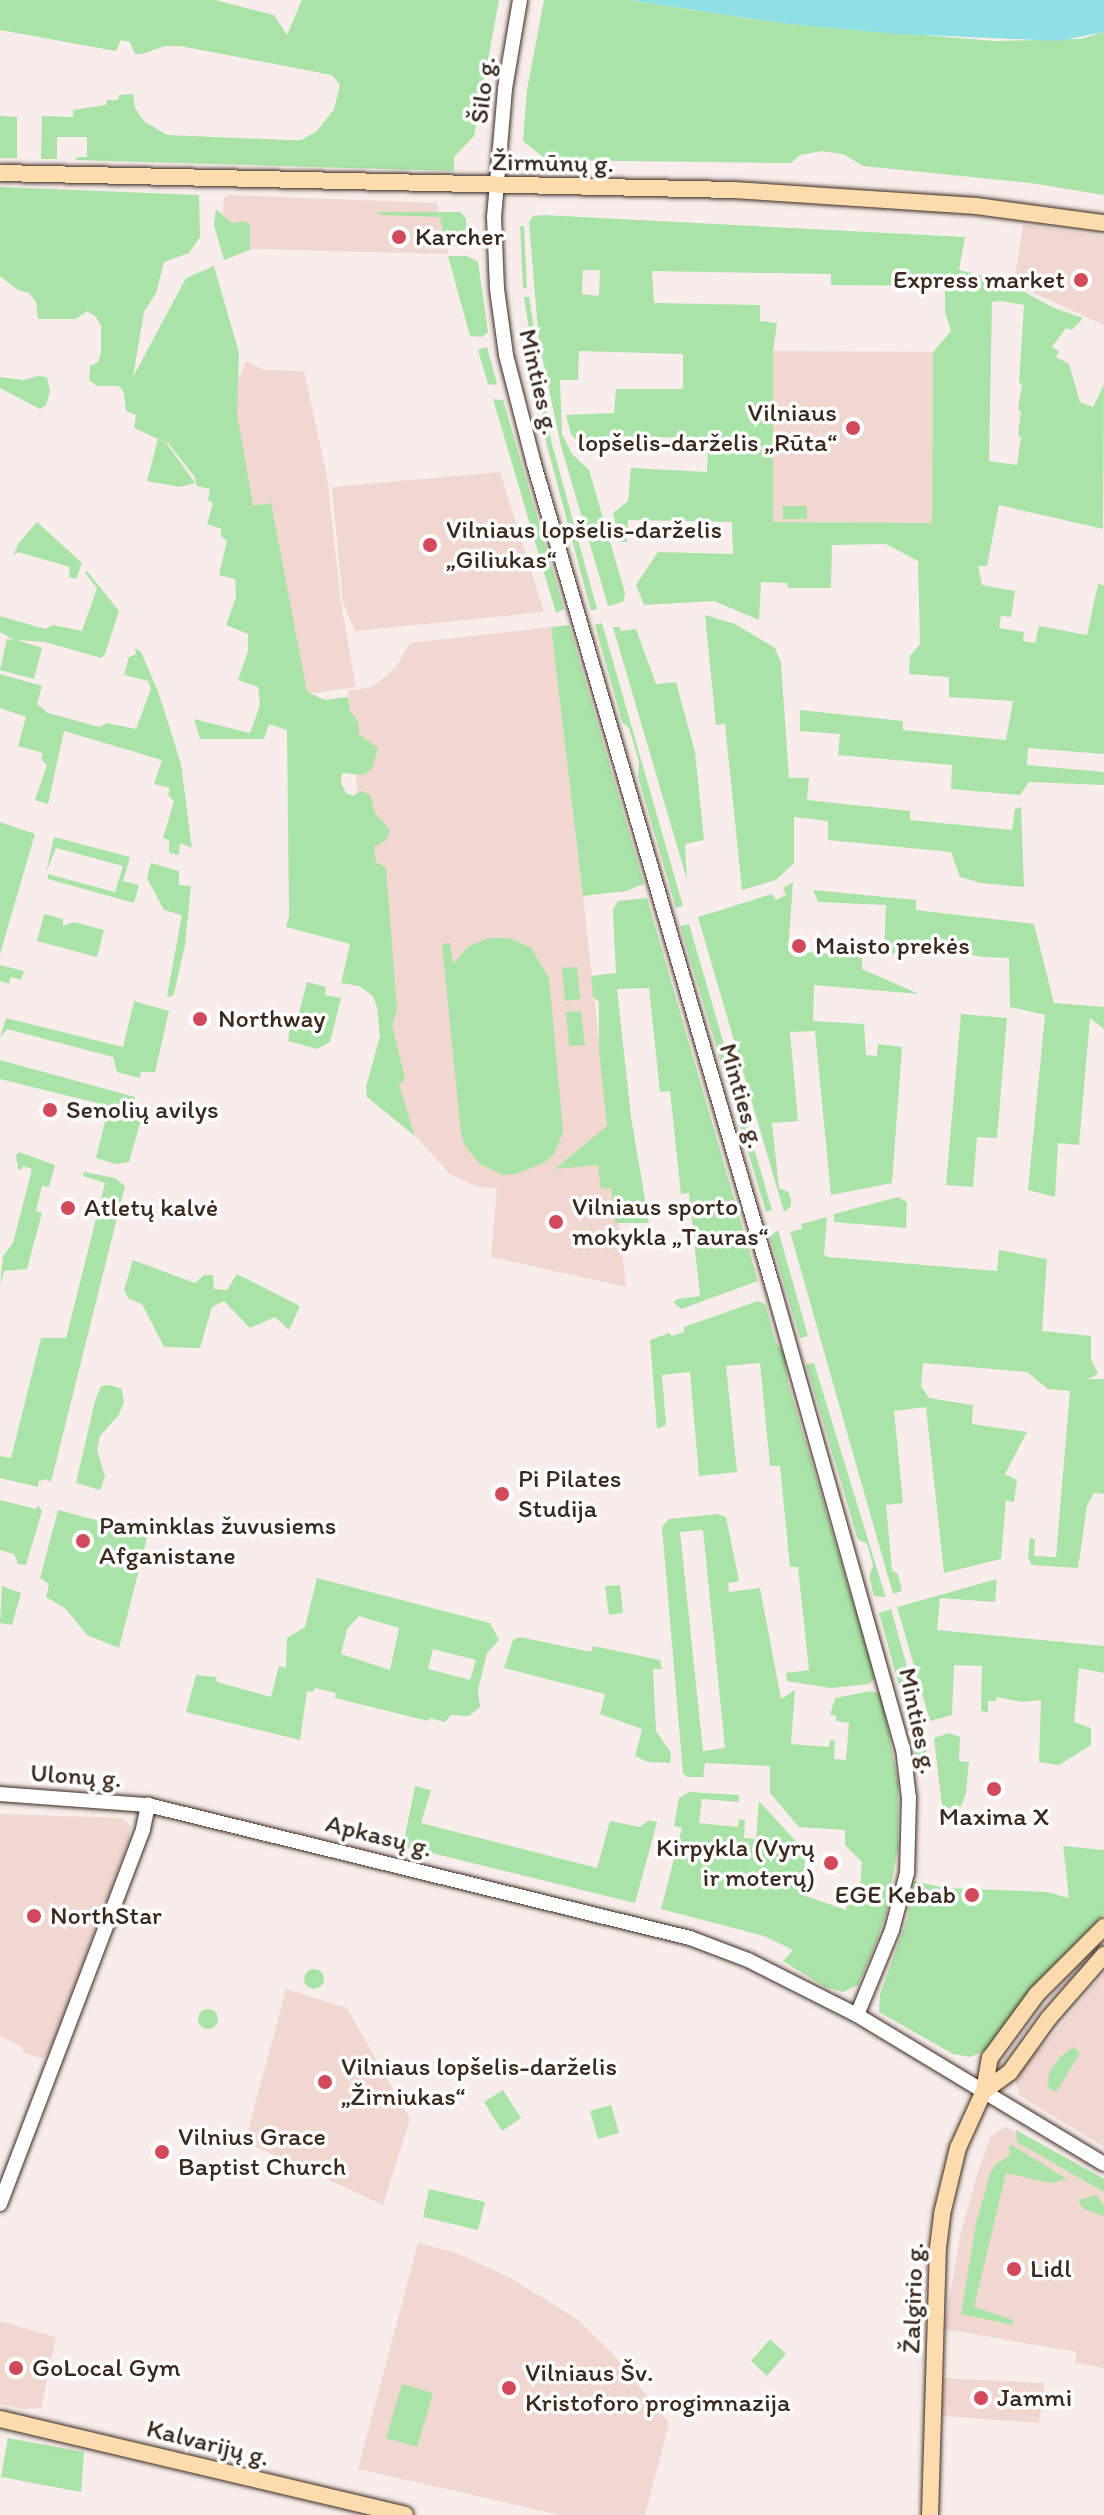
<!DOCTYPE html>
<meta charset="utf-8">
<style>
body{margin:0}
#map{position:relative;width:1104px;height:2515px;overflow:hidden;background:#f8edea;font-family:Itim,sans-serif}
div>[style]{position:absolute}
.built>*{inset:0;background:#f0d7d0}
.green>*{inset:0;background:#aae3a8}
.round{border-radius:50%}
.water>*{inset:0;background:#8ee0e5}
.roads{filter:drop-shadow(0 0 2px #3b2a1e) drop-shadow(0 0 2px #3b2a1e)}
.secondary>*{height:14px;margin:-7px;padding:0 7px;transform-origin:7px;border-radius:7px;background:#fff}
.primary>*{height:16px;margin:-8px;padding:0 8px;transform-origin:8px;border-radius:8px;background:#fcdcac}
.dots>*{width:22px;height:22px;translate:-50% -50%;box-sizing:border-box;border:4px solid #fff;border-radius:50%}
span{translate:-50% -50%;white-space:nowrap;text-align:center;line-height:1.15;-webkit-text-stroke:7px #fff;paint-order:stroke}
.street-label{font-size:26px;color:#3b2a1e}
.poi-label{font-size:26px;color:#3b2a1e}
.left{translate:0 -50%;text-align:left}
.right{translate:-100% -50%;text-align:right}
</style>
<div id="map">
<div class="built">
<i style="clip-path:polygon(228px 195px,437px 203px,448px 254px,250px 249px,250px 225px,244px 221px,232px 223px,223px 214px,224px 198px)"></i>
<i style="clip-path:polygon(1023px 225px,1104px 236px,1104px 325px,1014px 284px)"></i>
<i style="clip-path:polygon(773px 351px,933px 352px,932px 523px,772px 522px)"></i>
<i style="clip-path:polygon(246px 361px,264px 370px,304px 371px,327px 476px,341px 603px,356px 687px,306px 694px,248px 511px,227px 409px)"></i>
<i style="clip-path:polygon(500px 472px,544px 612px,355px 631px,343px 603px,332px 487px)"></i>
<i style="clip-path:polygon(551px 627px,583px 896px,626px 1287px,491px 1257px,497px 1188px,478px 1187px,450px 1174px,415px 1136px,380px 1029px,348px 691px,368px 688px,379px 682px,396px 667px,410px 643px)"></i>
<i style="clip-path:polygon(0 1814px,121px 1818px,130px 1825px,129px 1840px,52px 2044px,43px 2059px,24px 2053px,22px 2047px,0 2036px)"></i>
<i style="clip-path:polygon(1104px 1973px,1104px 2147px,1020px 2096px,1015px 2080px,1030px 2055px,1046px 2043px)"></i>
<i style="clip-path:polygon(286px 1989px,347px 2008px,410px 2119px,383px 2205px,245px 2142px)"></i>
<i style="clip-path:polygon(1006px 2127px,1104px 2179px,1104px 2368px,1075px 2363px,1077px 2352px,944px 2329px,960px 2237px,978px 2171px,991px 2136px)"></i>
<i style="clip-path:polygon(418px 2243px,457px 2253px,512px 2279px,577px 2319px,612px 2353px,669px 2423px,645px 2515px,560px 2515px,358px 2469px)"></i>
<i style="clip-path:polygon(0 2321px,56px 2337px,41px 2408px,23px 2409px,0 2404px)"></i>
<i style="clip-path:polygon(942px 2378px,1045px 2383px,1039px 2423px,942px 2416px)"></i>
</div>
<div class="green">
<i style="clip-path:polygon(0 0,215px 0,274px 15px,287px 35px,302px 0,499px 0,474px 136px,454px 157px,454px 171px,76px 160px,77px 157px,87px 157px,87px 137px,57px 137px,57px 159px,41px 159px,42px 116px,73px 117px,73px 110px,106px 105px,107px 100px,118px 100px,119px 95px,133px 94px,135px 108px,144px 121px,167px 135px,288px 140px,301px 140px,317px 131px,334px 109px,340px 85px,332px 75px,180px 46px,165px 46px,142px 54px,135px 54px,130px 42px,121px 40px,116px 51px,0 30px)"></i>
<i style="clip-path:polygon(544px 0,629px 0,788px 24px,994px 41px,1081px 39px,1104px 32px,1104px 195px,1031px 183px,863px 166px,843px 154px,822px 151px,800px 155px,791px 163px,775px 163px,547px 160px,523px 141px,527px 90px)"></i>
<i style="clip-path:polygon(0 116px,17px 117px,17px 158px,0 158px)"></i>
<i style="clip-path:polygon(0 187px,199px 195px,200px 237px,189px 253px,164px 262px,156px 293px,144px 312px,133px 377px,186px 278px,214px 266px,239px 353px,237px 414px,253px 506px,271px 503px,307px 692px,325px 700px,348px 697px,350px 711px,358px 721px,359px 734px,378px 748px,372px 768px,364px 775px,342px 773px,341px 783px,346px 793px,353px 796px,361px 791px,370px 795px,375px 813px,390px 830px,386px 840px,374px 847px,376px 862px,386px 868px,397px 1010px,392px 1025px,405px 1079px,399px 1085px,415px 1136px,367px 1097px,366px 1087px,380px 1036px,377px 1007px,373px 996px,359px 986px,341px 983px,350px 944px,286px 927px,289px 916px,287px 730px,269px 724px,264px 739px,200px 739px,194px 719px,250px 733px,260px 705px,258px 687px,238px 680px,248px 651px,248px 634px,226px 625px,236px 597px,235px 579px,219px 575px,227px 541px,221px 536px,221px 529px,207px 524px,213px 503px,208px 500px,210px 489px,197px 486px,194px 476px,169px 444px,134px 428px,136px 415px,126px 411px,124px 393px,119px 386px,97px 386px,89px 380px,90px 366px,98px 362px,101px 353px,101px 326px,96px 317px,87px 311px,76px 319px,38px 319px,36px 302px,29px 293px,18px 290px,0 276px)"></i>
<i style="clip-path:polygon(216px 209px,232px 223px,244px 221px,250px 225px,250px 250px,224px 260px,214px 225px)"></i>
<i style="clip-path:polygon(376px 212px,460px 212px,466px 218px,467px 246px,446px 246px,440px 217px,381px 215px)"></i>
<i style="clip-path:polygon(evenodd,543px 215px,965px 237px,959px 270px,1004px 281px,1054px 308px,1083px 318px,1072px 330px,1066px 328px,1052px 347px,1059px 351px,1056px 357px,1069px 364px,1080px 402px,1093px 407px,1104px 385px,1103px 529px,999px 505px,987px 566px,978px 566px,982px 585px,1015px 591px,1011px 617px,1001px 616px,999px 628px,1024px 632px,1023px 641px,1035px 643px,1039px 626px,1087px 635px,1098px 584px,1104px 585px,1104px 754px,1028px 748px,1027px 765px,1104px 772px,1104px 785px,1029px 782px,1020px 795px,951px 789px,952px 765px,838px 755px,840px 734px,800px 731px,800px 710px,903px 721px,903px 730px,1006px 740px,1013px 701px,949px 697px,949px 677px,909px 674px,910px 656px,920px 644px,918px 561px,886px 544px,832px 545px,831px 588px,788px 588px,787px 583px,761px 582px,759px 620px,714px 601px,644px 605px,636px 585px,658px 552px,733px 554px,732px 522px,628px 520px,627px 542px,620px 542px,613px 513px,628px 501px,631px 468px,707px 472px,708px 438px,604px 436px,603px 458px,583px 448px,571px 434px,566px 415px,614px 413px,616px 389px,683px 389px,683px 354px,579px 351px,578px 380px,560px 380px,562px 434px,572px 454px,589px 470px,625px 593px,623px 602px,608px 606px,561px 446px,539px 342px,529px 222px,533px 216px,543px 215px,583px 270px,600px 270px,599px 296px,582px 294px,583px 270px,543px 215px,652px 271px,831px 274px,831px 285px,945px 286px,945px 312px,951px 331px,933px 352px,932px 523px,773px 522px,773px 351px,777px 323px,760px 321px,760px 305px,654px 303px,652px 271px,543px 215px,1001px 301px,1024px 305px,1019px 383px,1022px 384px,1018px 410px,1021px 411px,1018px 436px,1021px 437px,1017px 465px,989px 461px,992px 302px,1001px 301px)"></i>
<i style="clip-path:polygon(520px 226px,524px 226px,527px 288px,523px 288px)"></i>
<i style="clip-path:polygon(448px 256px,467px 256px,478px 262px,488px 332px,482px 337px,470px 336px)"></i>
<i style="clip-path:polygon(524px 297px,529px 297px,551px 440px,597px 609px,591px 611px,546px 442px)"></i>
<i style="clip-path:polygon(487px 347px,497px 384px,494px 385px,488px 384px,478px 350px)"></i>
<i style="clip-path:polygon(38px 376px,47px 377px,50px 392px,46px 405px,40px 409px,0 388px,0 377px,24px 380px)"></i>
<i style="clip-path:polygon(493px 399px,503px 400px,564px 609px,556px 613px)"></i>
<i style="clip-path:polygon(158px 439px,167px 444px,195px 483px,180px 487px,147px 481px)"></i>
<i style="clip-path:polygon(783px 506px,807px 506px,807px 519px,783px 519px)"></i>
<i style="clip-path:polygon(37px 522px,82px 563px,76px 579px,69px 577px,70px 567px,18px 552px,13px 556px,18px 544px)"></i>
<i style="clip-path:polygon(87px 571px,119px 611px,105px 654px,101px 658px,45px 642px,17px 640px,42px 648px,34px 679px,0 670px,7px 639px,14px 640px,0 632px,0 616px,45px 629px,53px 625px,82px 631px,97px 588px,85px 573px)"></i>
<i style="clip-path:polygon(705px 615px,735px 624px,775px 648px,781px 663px,789px 778px,809px 778px,807px 800px,910px 811px,910px 820px,1012px 830px,1015px 809px,1021px 807px,1024px 887px,981px 883px,960px 877px,951px 852px,828px 840px,828px 821px,794px 817px,794px 863px,776px 880px,742px 890px,725px 724px,716px 725px)"></i>
<i style="clip-path:polygon(602px 623px,683px 906px,676px 908px,638px 777px,639px 762px,629px 728px,622px 722px,595px 625px)"></i>
<i style="clip-path:polygon(569px 625px,644px 884px,626px 891px,583px 896px,551px 627px)"></i>
<i style="clip-path:polygon(613px 627px,620px 627px,621px 631px,636px 629px,656px 684px,676px 682px,695px 752px,704px 840px,685px 844px,687px 880px)"></i>
<i style="clip-path:polygon(135px 648px,141px 652px,159px 694px,181px 764px,192px 848px,180px 843px,179px 855px,169px 853px,169px 840px,163px 838px,174px 801px,168px 795px,170px 788px,154px 784px,162px 760px,64px 731px,48px 804px,35px 800px,47px 765px,41px 759px,43px 753px,18px 746px,26px 717px,0 708px,0 674px,42px 686px,37px 704px,48px 713px,99px 727px,107px 723px,136px 729px,151px 689px,148px 681px,124px 675px,129px 657px,136px 654px)"></i>
<i style="clip-path:polygon(0 822px,35px 834px,0 954px)"></i>
<i style="clip-path:polygon(54px 837px,130px 857px,123px 881px,139px 885px,134px 903px,48px 879px,48px 874px,115px 892px,123px 866px,56px 848px,46px 873px)"></i>
<i style="clip-path:polygon(151px 863px,179px 871px,179px 885px,191px 886px,185px 945px,174px 994px,170px 997px,167px 996px,182px 915px,164px 910px,147px 878px)"></i>
<i style="clip-path:polygon(793px 882px,788px 951px,862px 956px,862px 969px,919px 994px,814px 985px,813px 1021px,864px 1024px,866px 1055px,877px 1056px,878px 1044px,902px 1047px,892px 1183px,831px 1195px,815px 1031px,790px 1032px,798px 1121px,772px 1123px,779px 1188px,788px 1192px,791px 1199px,791px 1206px,784px 1212px,698px 917px,772px 894px,776px 900px,786px 895px,783px 888px)"></i>
<i style="clip-path:polygon(813px 890px,916px 900px,916px 910px,1034px 924px,1054px 1003px,1104px 1007px,1104px 1029px,1090px 1018px,1079px 1145px,1058px 1143px,1055px 1197px,1028px 1190px,1045px 1015px,1010px 1007px,1009px 958px,982px 957px,955px 951px,884px 954px,886px 905px,818px 902px)"></i>
<i style="clip-path:polygon(647px 898px,758px 1281px,681px 1309px,673px 1302px,678px 1299px,700px 1296px,689px 1193px,681px 1194px,670px 1091px,660px 1092px,649px 988px,617px 989px,631px 1117px,649px 1223px,615px 1223px,611px 1188px,601px 1189px,598px 1165px,555px 1169px,607px 1126px,599px 1050px,599px 1002px,593px 997px,591px 976px,616px 973px,613px 910px,618px 901px)"></i>
<i style="clip-path:polygon(44px 914px,63px 919px,63px 926px,74px 922px,104px 930px,97px 957px,37px 941px)"></i>
<i style="clip-path:polygon(689px 924px,772px 1210px,766px 1212px,680px 926px)"></i>
<i style="clip-path:polygon(489px 938px,509px 938px,531px 948px,549px 978px,563px 1132px,554px 1154px,545px 1162px,516px 1174px,503px 1175px,480px 1164px,465px 1146px,461px 1133px,442px 944px,450px 943px,453px 964px,469px 946px)"></i>
<i style="clip-path:polygon(0 965px,24px 971px,21px 980px,11px 977px,9px 984px,0 981px)"></i>
<i style="clip-path:polygon(577px 967px,580px 999px,565px 1001px,562px 968px)"></i>
<i style="clip-path:polygon(307px 982px,326px 987px,325px 995px,341px 998px,330px 1042px,317px 1049px,288px 1041px,291px 1019px,297px 1020px)"></i>
<i style="clip-path:polygon(134px 1001px,169px 1011px,155px 1072px,141px 1072px,140px 1078px,117px 1072px,113px 1057px,7px 1029px,0 1038px,6px 1018px,123px 1047px)"></i>
<i style="clip-path:polygon(581px 1011px,585px 1045px,569px 1046px,566px 1012px)"></i>
<i style="clip-path:polygon(961px 1014px,1007px 1018px,997px 1138px,977px 1137px,973px 1187px,946px 1185px)"></i>
<i style="clip-path:polygon(0 1060px,135px 1097px,132px 1109px,143px 1112px,129px 1162px,116px 1164px,96px 1158px,109px 1106px,0 1079px)"></i>
<i style="clip-path:polygon(19px 1152px,55px 1165px,49px 1187px,42px 1186px,36px 1211px,42px 1213px,27px 1269px,4px 1271px,0 1285px,3px 1256px,13px 1243px,32px 1169px,23px 1166px,21px 1170px,18px 1169px,16px 1155px)"></i>
<i style="clip-path:polygon(84px 1172px,115px 1178px,125px 1186px,51px 1482px,46px 1479px,39px 1481px,38px 1487px,0 1478px,0 1456px,11px 1458px,41px 1338px,66px 1338px,105px 1183px,83px 1176px)"></i>
<i style="clip-path:polygon(898px 1197px,907px 1202px,906px 1228px,834px 1222px,834px 1214px)"></i>
<i style="clip-path:polygon(827px 1217px,824px 1255px,828px 1257px,997px 1271px,999px 1250px,1047px 1259px,1042px 1331px,1091px 1336px,1091px 1359px,1098px 1374px,1088px 1379px,1104px 1379px,1104px 1494px,1094px 1493px,1087px 1506px,1078px 1568px,1031px 1565px,1028px 1556px,1030px 1538px,1035px 1539px,1034px 1556px,1056px 1557px,1070px 1391px,1048px 1389px,1027px 1372px,923px 1363px,921px 1386px,929px 1398px,973px 1405px,972px 1424px,1027px 1432px,1005px 1474px,1017px 1480px,1014px 1502px,1006px 1500px,1001px 1559px,944px 1573px,926px 1407px,894px 1411px,903px 1503px,886px 1505px,892px 1570px,898px 1574px,902px 1591px,893px 1594px,790px 1232px,802px 1229px,801px 1224px)"></i>
<i style="clip-path:polygon(778px 1230px,808px 1336px,800px 1338px,770px 1237px)"></i>
<i style="clip-path:polygon(133px 1260px,195px 1283px,204px 1275px,213px 1275px,214px 1289px,227px 1290px,237px 1274px,300px 1306px,289px 1330px,275px 1317px,250px 1328px,224px 1301px,212px 1307px,200px 1348px,164px 1347px,142px 1304px,129px 1299px,124px 1290px)"></i>
<i style="clip-path:polygon(758px 1301px,765px 1304px,776px 1343px,784px 1353px,788px 1383px,873px 1671px,874px 1679px,869px 1684px,831px 1688px,787px 1681px,786px 1673px,809px 1670px,798px 1567px,790px 1567px,780px 1466px,770px 1466px,760px 1363px,726px 1366px,737px 1472px,699px 1476px,690px 1372px,662px 1375px,666px 1425px,657px 1429px,650px 1340px,669px 1333px,672px 1336px,684px 1332px,684px 1327px)"></i>
<i style="clip-path:polygon(814px 1363px,881px 1582px,886px 1597px,874px 1596px,869px 1576px,873px 1566px,867px 1543px,858px 1540px,806px 1364px)"></i>
<i style="clip-path:polygon(110px 1385px,122px 1389px,124px 1403px,118px 1416px,100px 1436px,97px 1450px,105px 1477px,100px 1490px,76px 1483px,95px 1401px,101px 1386px)"></i>
<i style="clip-path:polygon(0 1500px,36px 1509px,38px 1505px,42px 1511px,26px 1565px,18px 1564px,14px 1554px,0 1550px)"></i>
<i style="clip-path:polygon(58px 1510px,148px 1534px,119px 1648px,87px 1635px,66px 1609px,46px 1597px,49px 1584px,40px 1578px)"></i>
<i style="clip-path:polygon(evenodd,718px 1514px,726px 1517px,739px 1581px,728px 1583px,729px 1592px,760px 1588px,781px 1699px,795px 1690px,791px 1744px,829px 1747px,830px 1740px,835px 1741px,834px 1759px,846px 1760px,849px 1723px,836px 1721px,836px 1716px,830px 1715px,835px 1698px,870px 1691px,880px 1694px,883px 1704px,898px 1783px,898px 1847px,887px 1910px,877px 1940px,858px 1985px,843px 1992px,825px 1987px,783px 1961px,793px 1950px,764px 1936px,661px 1909px,682px 1828px,674px 1826px,679px 1798px,689px 1792px,739px 1795px,739px 1802px,702px 1799px,699px 1823px,738px 1827px,739px 1819px,745px 1820px,744px 1838px,756px 1839px,759px 1801px,801px 1847px,805px 1859px,803px 1895px,846px 1910px,847px 1900px,859px 1900px,862px 1862px,845px 1845px,845px 1830px,799px 1827px,770px 1793px,770px 1766px,705px 1763px,703px 1777px,687px 1777px,683px 1773px,662px 1527px,669px 1519px,718px 1514px,703px 1530px,725px 1748px,703px 1751px,680px 1532px,703px 1530px)"></i>
<i style="clip-path:polygon(evenodd,317px 1578px,490px 1623px,499px 1640px,487px 1653px,478px 1690px,480px 1707px,469px 1716px,451px 1715px,445px 1722px,430px 1718px,428px 1721px,335px 1698px,336px 1693px,315px 1688px,313px 1692px,307px 1691px,300px 1740px,186px 1712px,196px 1675px,216px 1677px,217px 1682px,271px 1697px,279px 1666px,286px 1668px,287px 1638px,305px 1627px,317px 1578px,359px 1616px,399px 1628px,390px 1670px,341px 1654px,347px 1629px,359px 1616px,317px 1578px,433px 1649px,476px 1660px,470px 1680px,428px 1669px,433px 1649px)"></i>
<i style="clip-path:polygon(997px 1579px,995px 1602px,940px 1598px,937px 1630px,1104px 1646px,1104px 1673px,1079px 1668px,1074px 1722px,1091px 1728px,1091px 1745px,1059px 1765px,1039px 1762px,1041px 1700px,1022px 1702px,997px 1697px,996px 1701px,988px 1701px,988px 1712px,981px 1711px,982px 1666px,954px 1665px,952px 1715px,930px 1721px,897px 1607px)"></i>
<i style="clip-path:polygon(620px 1585px,623px 1613px,609px 1615px,605px 1586px)"></i>
<i style="clip-path:polygon(2px 1586px,21px 1593px,12px 1625px,0 1623px)"></i>
<i style="clip-path:polygon(891px 1609px,916px 1699px,909px 1702px,912px 1712px,919px 1711px,923px 1724px,910px 1724px,895px 1671px,879px 1613px)"></i>
<i style="clip-path:polygon(520px 1637px,591px 1652px,593px 1646px,660px 1660px,662px 1669px,653px 1669px,656px 1731px,671px 1753px,670px 1763px,648px 1762px,635px 1756px,642px 1729px,600px 1714px,605px 1694px,504px 1668px,513px 1640px)"></i>
<i style="clip-path:polygon(949px 1733px,960px 1737px,959px 1761px,969px 1762px,966px 1793px,961px 1806px,954px 1809px,942px 1806px,934px 1738px)"></i>
<i style="clip-path:polygon(924px 1736px,929px 1769px,918px 1774px,914px 1743px)"></i>
<i style="clip-path:polygon(415px 1786px,431px 1790px,421px 1823px,597px 1868px,610px 1821px,640px 1827px,649px 1820px,657px 1822px,635px 1903px,403px 1846px)"></i>
<i style="clip-path:polygon(1063px 1846px,1104px 1850px,1104px 1914px,1035px 1984px,985px 2050px,971px 2057px,953px 2054px,879px 2012px,880px 1994px,907px 1920px,914px 1881px,945px 1888px,1047px 1892px,1069px 1898px)"></i>
<i class="round" style="left:304px;top:1969px;width:20px;height:20px"></i>
<i class="round" style="left:198px;top:2009px;width:20px;height:20px"></i>
<i style="clip-path:polygon(1073px 2047px,1080px 2053px,1057px 2091px,1051px 2090px,1047px 2083px,1050px 2072px,1060px 2057px)"></i>
<i style="clip-path:polygon(503px 2090px,521px 2118px,502px 2131px,484px 2102px)"></i>
<i style="clip-path:polygon(611px 2105px,619px 2133px,598px 2139px,590px 2111px)"></i>
<i style="clip-path:polygon(1016px 2130px,1104px 2179px,1104px 2192px,1017px 2142px)"></i>
<i style="clip-path:polygon(1012px 2145px,1067px 2179px,1051px 2183px,1006px 2173px,974px 2307px,1013px 2320px,1013px 2325px,961px 2314px,976px 2224px,990px 2174px,995px 2165px,1010px 2155px,1009px 2146px)"></i>
<i style="clip-path:polygon(429px 2189px,485px 2202px,478px 2230px,423px 2217px)"></i>
<i style="clip-path:polygon(1097px 2195px,1104px 2206px,1104px 2216px,1084px 2209px,1078px 2200px)"></i>
<i style="clip-path:polygon(770px 2339px,786px 2354px,767px 2376px,751px 2361px)"></i>
<i style="clip-path:polygon(402px 2384px,433px 2393px,417px 2447px,386px 2438px)"></i>
<i style="clip-path:polygon(8px 2438px,84px 2452px,81px 2492px,1px 2477px)"></i>
</div>
<div class="water">
<i style="clip-path:polygon(629px 0,1104px 0,1104px 32px,1059px 41px,899px 34px,788px 24px)"></i>
</div>
<div class="roads">
<div class="secondary">
<i style="left:520px;top:0;width:90px;rotate:99.6deg"></i>
<i style="left:505px;top:89px;width:128px;rotate:94.9deg"></i>
<i style="left:494px;top:217px;width:72px;rotate:87.6deg"></i>
<i style="left:497px;top:289px;width:67px;rotate:82.2deg"></i>
<i style="left:506px;top:355px;width:113px;rotate:75.6deg"></i>
<i style="left:534px;top:464px;width:857px;rotate:73.81deg"></i>
<i style="left:773px;top:1287px;width:479px;rotate:74.3deg"></i>
<i style="left:903px;top:1748px;width:50px;rotate:83.2deg"></i>
<i style="left:909px;top:1798px;width:75px;rotate:91.5deg"></i>
<i style="left:907px;top:1873px;width:59px;rotate:104.7deg"></i>
<i style="left:892px;top:1930px;width:92px;rotate:112.4deg"></i>
<i style="left:0;top:1794px;width:148px;rotate:4.3deg"></i>
<i style="left:148px;top:1805px;width:558px;rotate:13.79deg"></i>
<i style="left:690px;top:1938px;width:62px;rotate:20.8deg"></i>
<i style="left:748px;top:1960px;width:122px;rotate:26.8deg"></i>
<i style="left:857px;top:2015px;width:288px;rotate:31.1deg"></i>
<i style="left:0;top:2204px;width:401px;rotate:-69.1deg"></i>
<i style="left:143px;top:1829px;width:25px;rotate:-78deg"></i>
</div>
<div class="primary">
<i style="left:0;top:173px;width:734px;rotate:1.33deg"></i>
<i style="left:734px;top:190px;width:243px;rotate:3.8deg"></i>
<i style="left:976px;top:206px;width:129px;rotate:7.6deg"></i>
<i style="left:984px;top:2091px;width:32px;rotate:-36deg"></i>
<i style="left:1010px;top:2072px;width:67px;rotate:-54.2deg"></i>
<i style="left:1049px;top:2018px;width:84px;rotate:-48.9deg"></i>
<i style="left:0;top:2419px;width:416px;rotate:13.3deg"></i>
<i style="left:930px;top:2515px;width:267px;rotate:-88.3deg"></i>
<i style="left:938px;top:2248px;width:34px;rotate:-83deg"></i>
<i style="left:942px;top:2214px;width:68px;rotate:-76.4deg"></i>
<i style="left:958px;top:2148px;width:63px;rotate:-65.5deg"></i>
<i style="left:984px;top:2091px;width:34px;rotate:-80deg"></i>
<i style="left:990px;top:2058px;width:79px;rotate:-53.7deg"></i>
<i style="left:1037px;top:1994px;width:95px;rotate:-45deg"></i>
</div>
</div>
<div class="dots">
<i style="left:399px;top:237px;background:#d1495b"></i>
<i style="left:1081px;top:280px;background:#d1495b"></i>
<i style="left:853px;top:428px;background:#d1495b"></i>
<i style="left:430px;top:545px;background:#d1495b"></i>
<i style="left:799px;top:946px;background:#d1495b"></i>
<i style="left:200px;top:1019px;background:#d1495b"></i>
<i style="left:50px;top:1110px;background:#d1495b"></i>
<i style="left:68px;top:1208px;background:#d1495b"></i>
<i style="left:556px;top:1222px;background:#d1495b"></i>
<i style="left:502px;top:1494px;background:#d1495b"></i>
<i style="left:83px;top:1541px;background:#d1495b"></i>
<i style="left:994px;top:1789px;background:#d1495b"></i>
<i style="left:831px;top:1863px;background:#d1495b"></i>
<i style="left:972px;top:1895px;background:#d1495b"></i>
<i style="left:34px;top:1916px;background:#d1495b"></i>
<i style="left:325px;top:2082px;background:#d1495b"></i>
<i style="left:162px;top:2152px;background:#d1495b"></i>
<i style="left:1014px;top:2269px;background:#d1495b"></i>
<i style="left:16px;top:2368px;background:#d1495b"></i>
<i style="left:509px;top:2388px;background:#d1495b"></i>
<i style="left:981px;top:2398px;background:#d1495b"></i>
</div>
<div class="street-label">
<span style="left:483px;top:90px;rotate:-83deg">Šilo g.</span>
<span style="left:553px;top:163px;rotate:1deg">Žirmūnų g.</span>
<span style="left:539px;top:382px;rotate:77deg">Minties g.</span>
<span style="left:742px;top:1096px;rotate:74deg">Minties g.</span>
<span style="left:918px;top:1721px;rotate:78deg">Minties g.</span>
<span style="left:76px;top:1776px;rotate:4deg">Ulonų g.</span>
<span style="left:379px;top:1836px;rotate:14deg">Apkasų g.</span>
<span style="left:913px;top:2298px;rotate:-88deg">Žalgirio g.</span>
<span style="left:208px;top:2443px;rotate:14deg">Kalvarijų g.</span>
</div>
<div class="poi-label">
<span class="left" style="left:415px;top:237px">Karcher</span>
<span class="right" style="left:1065px;top:280px">Express market</span>
<span class="right" style="left:837px;top:428px">Vilniaus<br>lopšelis-darželis „Rūta“</span>
<span class="left" style="left:446px;top:545px">Vilniaus lopšelis-darželis<br>„Giliukas“</span>
<span class="left" style="left:815px;top:946px">Maisto prekės</span>
<span class="left" style="left:218px;top:1019px">Northway</span>
<span class="left" style="left:66px;top:1110px">Senolių avilys</span>
<span class="left" style="left:572px;top:1222px">Vilniaus sporto<br>mokykla „Tauras“</span>
<span class="left" style="left:84px;top:1208px">Atletų kalvė</span>
<span class="left" style="left:518px;top:1494px">Pi Pilates<br>Studija</span>
<span class="left" style="left:99px;top:1541px">Paminklas žuvusiems<br>Afganistane</span>
<span style="left:994px;top:1817px">Maxima X</span>
<span class="right" style="left:815px;top:1863px">Kirpykla (Vyrų<br>ir moterų)</span>
<span class="right" style="left:956px;top:1895px">EGE Kebab</span>
<span class="left" style="left:50px;top:1916px">NorthStar</span>
<span class="left" style="left:341px;top:2082px">Vilniaus lopšelis-darželis<br>„Žirniukas“</span>
<span class="left" style="left:178px;top:2152px">Vilnius Grace<br>Baptist Church</span>
<span class="left" style="left:1030px;top:2269px">Lidl</span>
<span class="left" style="left:32px;top:2368px">GoLocal Gym</span>
<span class="left" style="left:525px;top:2388px">Vilniaus Šv.<br>Kristoforo progimnazija</span>
<span class="left" style="left:997px;top:2398px">Jammi</span>
</div>
</div>
